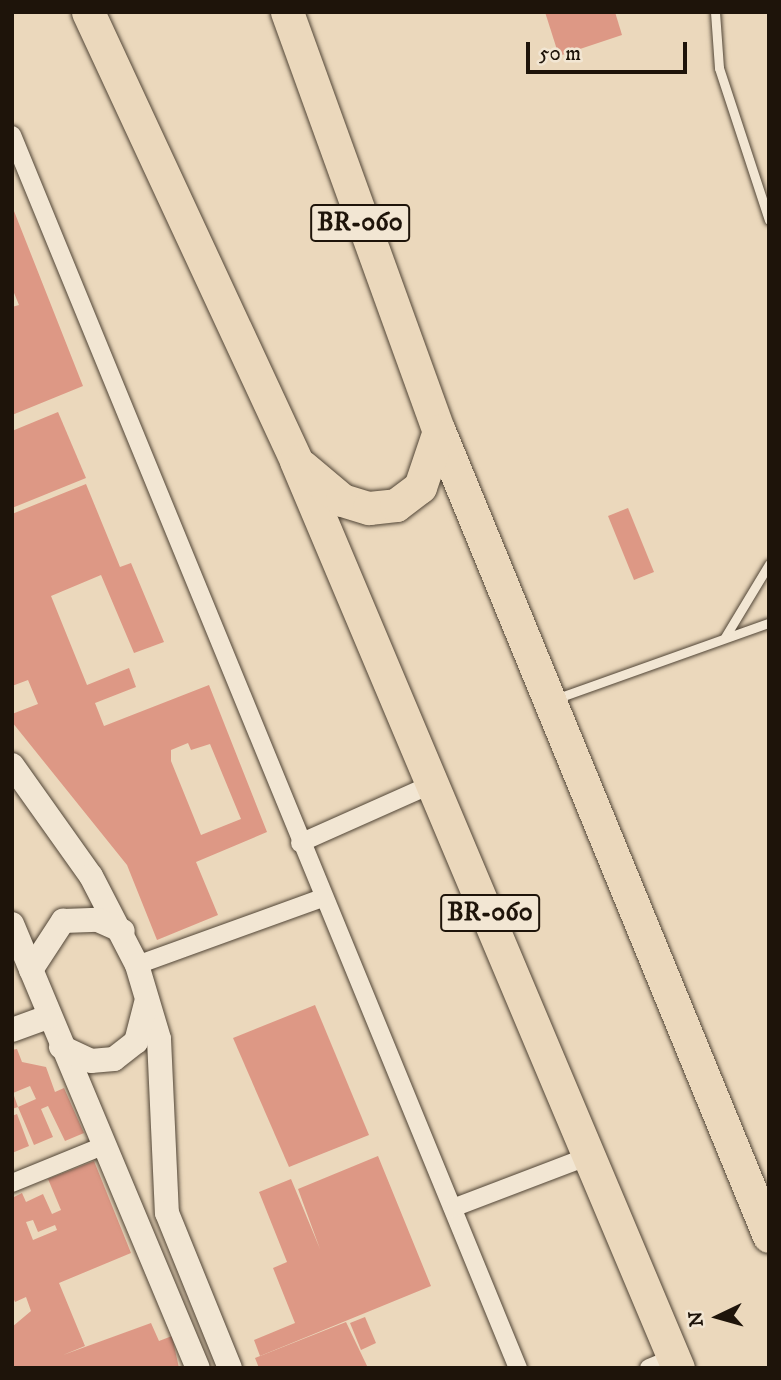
<!DOCTYPE html>
<style>
body{margin:0}
#map{position:relative;width:781px;height:1380px;overflow:hidden;background:#ebd8bc;font-family:"IM FELL DW Pica",serif}
div>[style]{position:absolute}
.building>*{inset:0;background:#dd9885}
.roads{filter:drop-shadow(0 0 2px #514536) drop-shadow(0 0 2px #514536)}
.lane>*{height:9px;margin:-4.5px;padding:0 4.5px;transform-origin:4.5px;border-radius:4.5px;background:#f2e6d3}
.street>*{height:18px;margin:-9px;padding:0 9px;transform-origin:9px;border-radius:9px;background:#f2e6d3}
.secondary>*{height:24px;margin:-12px;padding:0 12px;transform-origin:12px;border-radius:12px;background:#f2e6d3}
.highway>*{height:33px;margin:-16.5px;padding:0 16.5px;transform-origin:16.5px;border-radius:16.5px;background:#ebd8bc}
span{translate:-50% -50%;white-space:nowrap;text-align:center;line-height:1.15;-webkit-text-stroke:5px #f2e6d3;paint-order:stroke}
.shield-label span{padding:2px 5px;background:#f2e6d3;border:2px solid;border-radius:5px;-webkit-text-stroke-width:0}
.shield-label{font-size:26px;color:#1e140a;font-weight:700}
.frame{position:absolute;inset:0;border:14px solid #1e140a;pointer-events:none}
.north{position:absolute;left:683px;top:1282px;width:70px;height:70px;-webkit-text-stroke:5px #f2e6d3;paint-order:stroke;rotate:265deg;font-size:19px;font-weight:700;line-height:28px;text-align:center;color:#1e140a}
.north::after{content:'';display:block;margin:auto;width:24px;height:32px;background:#1e140a;clip-path:polygon(50% 0,100% 100%,50% 72%,0 100%)}
.scale{position:absolute;left:526px;top:42px;width:161px;height:32px;box-sizing:border-box;border:4px solid #1e140a;border-top:0;padding-left:9px;font-size:21px;line-height:24px;white-space:nowrap;color:#1e140a;-webkit-text-stroke:5px #f2e6d3;paint-order:stroke}
</style>
<div id="map">
<div class="building">
<i style="clip-path:polygon(545px 12px,615px 12px,622px 35px,559px 56px)"></i>
<i style="clip-path:polygon(12px 206px,83px 386px,12px 415px,12px 307px,19px 305px,12px 288px)"></i>
<i style="clip-path:polygon(58px 412px,86px 478px,12px 508px,12px 431px)"></i>
<i style="clip-path:polygon(evenodd,86px 484px,120px 567px,131px 563px,164px 642px,134px 653px,101px 575px,51px 596px,87px 685px,129px 668px,136px 687px,95px 703px,104px 726px,209px 685px,267px 832px,196px 862px,218px 915px,157px 940px,127px 865px,12px 722px,12px 714px,38px 704px,28px 680px,12px 686px,12px 514px,86px 484px,188px 743px,191px 750px,210px 744px,241px 819px,201px 835px,171px 761px,171px 750px,188px 743px)"></i>
<i style="clip-path:polygon(628px 508px,654px 572px,634px 580px,608px 516px)"></i>
<i style="clip-path:polygon(315px 1005px,369px 1135px,289px 1167px,233px 1038px)"></i>
<i style="clip-path:polygon(17px 1049px,22px 1062px,46px 1067px,55px 1092px,64px 1088px,84px 1133px,65px 1141px,48px 1106px,41px 1109px,53px 1137px,34px 1145px,18px 1107px,36px 1099px,30px 1086px,13px 1093px,18px 1107px,12px 1109px,12px 1050px)"></i>
<i style="clip-path:polygon(17px 1114px,29px 1146px,12px 1153px,12px 1116px)"></i>
<i style="clip-path:polygon(378px 1156px,431px 1286px,260px 1356px,254px 1340px,295px 1323px,273px 1268px,287px 1262px,259px 1192px,291px 1179px,320px 1249px,298px 1189px)"></i>
<i style="clip-path:polygon(evenodd,94px 1161px,131px 1253px,59px 1283px,85px 1346px,63px 1355px,151px 1323px,159px 1341px,172px 1336px,179px 1368px,12px 1368px,12px 1327px,31px 1311px,26px 1297px,15px 1302px,12px 1295px,12px 1198px,22px 1193px,26px 1202px,43px 1194px,52px 1214px,61px 1210px,48px 1179px,94px 1161px,33px 1220px,38px 1232px,55px 1225px,57px 1230px,33px 1240px,26px 1222px,33px 1220px)"></i>
<i style="clip-path:polygon(365px 1317px,376px 1343px,361px 1350px,350px 1323px)"></i>
<i style="clip-path:polygon(346px 1322px,368px 1368px,259px 1368px,255px 1358px)"></i>
</div>
<div class="roads">
<div class="lane">
<i style="left:715px;top:12px;width:56px;rotate:85.9deg"></i>
<i style="left:719px;top:68px;width:160px;rotate:71.8deg"></i>
<i style="left:725px;top:637px;width:85px;rotate:-58.9deg"></i>
<i style="left:555px;top:699px;width:227px;rotate:-19.6deg"></i>
</div>
<div class="street">
<i style="left:12px;top:135px;width:1333px;rotate:67.69deg"></i>
<i style="left:300px;top:843px;width:148px;rotate:-24deg"></i>
<i style="left:137px;top:965px;width:197px;rotate:-19.9deg"></i>
<i style="left:12px;top:1183px;width:100px;rotate:-22.2deg"></i>
<i style="left:453px;top:1208px;width:149px;rotate:-20.9deg"></i>
<i style="left:649px;top:1368px;width:27px;rotate:-22deg"></i>
</div>
<div class="secondary">
<i style="left:12px;top:765px;width:136px;rotate:54.6deg"></i>
<i style="left:91px;top:876px;width:100px;rotate:62.7deg"></i>
<i style="left:137px;top:965px;width:77px;rotate:73.4deg"></i>
<i style="left:159px;top:1039px;width:174px;rotate:87.4deg"></i>
<i style="left:167px;top:1213px;width:167px;rotate:67.9deg"></i>
<i style="left:12px;top:924px;width:481px;rotate:67.3deg"></i>
<i style="left:31px;top:970px;width:59px;rotate:-56.9deg"></i>
<i style="left:63px;top:921px;width:35px;rotate:-2deg"></i>
<i style="left:98px;top:920px;width:27px;rotate:24deg"></i>
<i style="left:12px;top:1030px;width:38px;rotate:-20deg"></i>
<i style="left:61px;top:1047px;width:33px;rotate:25deg"></i>
<i style="left:91px;top:1061px;width:23px;rotate:-5deg"></i>
<i style="left:114px;top:1059px;width:28px;rotate:-38deg"></i>
<i style="left:136px;top:1042px;width:40px;rotate:-75.6deg"></i>
</div>
<div class="highway">
<i style="left:88px;top:12px;width:495px;rotate:65.1deg"></i>
<i style="left:296px;top:461px;width:984px;rotate:67.16deg"></i>
<i style="left:287px;top:12px;width:446px;rotate:70.1deg"></i>
<i style="left:439px;top:431px;width:870px;rotate:67.71deg"></i>
<i style="left:303px;top:467px;width:51px;rotate:40.2deg"></i>
<i style="left:342px;top:500px;width:28px;rotate:17deg"></i>
<i style="left:369px;top:508px;width:27px;rotate:-6deg"></i>
<i style="left:396px;top:505px;width:30px;rotate:-37deg"></i>
<i style="left:420px;top:487px;width:59px;rotate:-71.3deg"></i>
</div>
</div>
<div class="shield-label">
<span style="left:360px;top:223px">BR-060</span>
<span style="left:490px;top:913px">BR-060</span>
</div>
<div class="frame"></div>
<div class="north">N</div>
<div class="scale">50 m</div>
</div>
